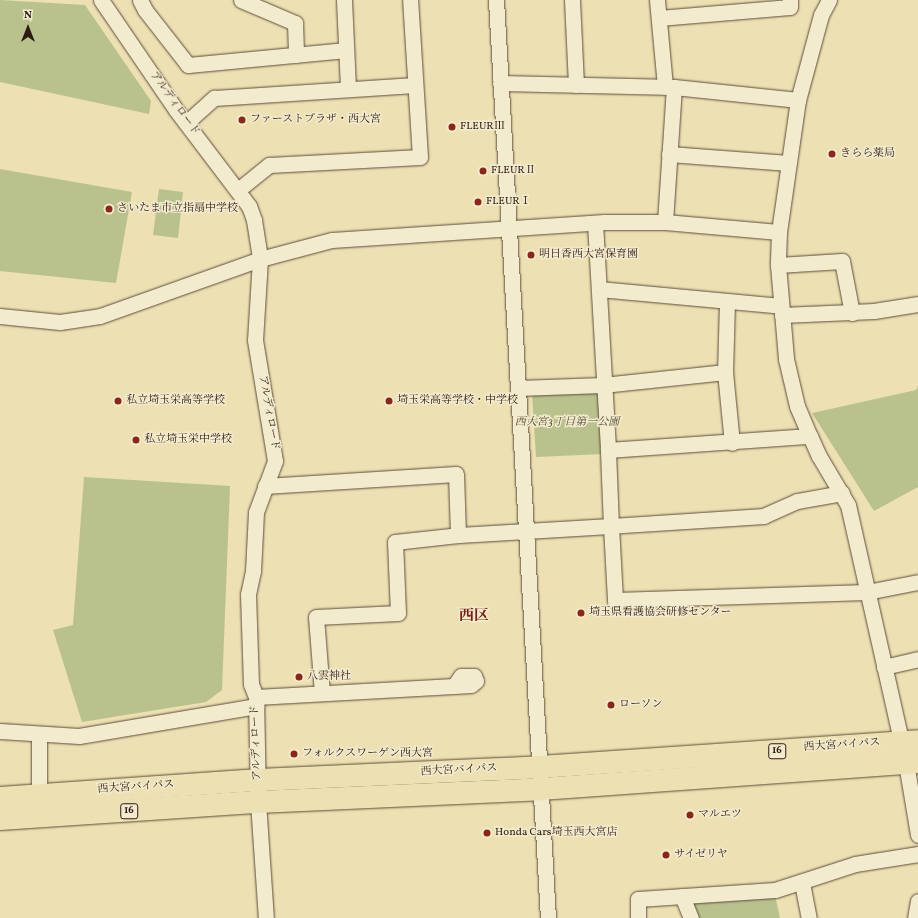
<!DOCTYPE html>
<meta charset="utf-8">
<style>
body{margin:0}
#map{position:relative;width:918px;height:918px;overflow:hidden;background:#ede0b2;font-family:Vollkorn,"Noto Serif JP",serif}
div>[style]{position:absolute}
.green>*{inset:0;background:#b9c28c}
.roads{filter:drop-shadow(0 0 1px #5d4c3b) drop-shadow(0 0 1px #5d4c3b)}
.minor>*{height:15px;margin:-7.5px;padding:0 7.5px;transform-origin:7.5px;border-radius:7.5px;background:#f3ebcd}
.highway>*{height:22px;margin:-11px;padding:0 11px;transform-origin:11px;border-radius:11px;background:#ede0b2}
.dots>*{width:11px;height:11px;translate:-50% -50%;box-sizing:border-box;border:2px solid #f3ebcd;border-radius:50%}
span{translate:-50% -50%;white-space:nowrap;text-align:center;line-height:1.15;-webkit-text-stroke:3px #f3ebcd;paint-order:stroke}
.shield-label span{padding:1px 3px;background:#f3ebcd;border:1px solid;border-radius:3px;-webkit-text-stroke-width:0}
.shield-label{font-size:10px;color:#2d1a13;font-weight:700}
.street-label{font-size:11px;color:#2d1a13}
.poi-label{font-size:11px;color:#2d1a13}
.left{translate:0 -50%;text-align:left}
.park-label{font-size:11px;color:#574c37;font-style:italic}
.district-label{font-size:15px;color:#7a1f14;font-weight:700}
.north{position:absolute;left:8px;top:8px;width:40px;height:40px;-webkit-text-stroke:3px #f3ebcd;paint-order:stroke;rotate:0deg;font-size:11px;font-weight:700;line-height:16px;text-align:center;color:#2d1a13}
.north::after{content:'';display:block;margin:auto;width:14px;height:18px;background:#2d1a13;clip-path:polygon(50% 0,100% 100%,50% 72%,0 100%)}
</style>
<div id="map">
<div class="green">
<i style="clip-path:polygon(0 0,85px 5px,151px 101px,149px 114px,0 82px)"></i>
<i style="clip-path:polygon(0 169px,132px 192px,116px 283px,0 271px)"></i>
<i style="clip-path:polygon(159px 189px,183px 192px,178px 238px,153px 235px)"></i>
<i style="clip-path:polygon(918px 386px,918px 487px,874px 511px,812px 413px,916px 390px)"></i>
<i style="clip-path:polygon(599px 389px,603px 454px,536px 457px,532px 393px)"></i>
<i style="clip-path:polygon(84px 477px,230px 486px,222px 690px,206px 702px,82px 722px,53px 630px,73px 625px)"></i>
<i style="clip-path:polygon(775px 895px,780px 918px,690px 918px,689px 901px)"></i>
</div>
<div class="roads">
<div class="minor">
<i style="left:101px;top:0;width:133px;rotate:55.7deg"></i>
<i style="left:176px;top:110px;width:121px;rotate:52.8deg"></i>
<i style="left:249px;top:206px;width:15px;rotate:70deg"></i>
<i style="left:254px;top:220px;width:39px;rotate:81deg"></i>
<i style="left:260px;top:259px;width:81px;rotate:93.5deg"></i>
<i style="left:255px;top:340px;width:123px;rotate:80.6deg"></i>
<i style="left:275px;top:461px;width:54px;rotate:110.4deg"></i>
<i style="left:256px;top:512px;width:59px;rotate:92.9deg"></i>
<i style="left:253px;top:571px;width:24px;rotate:102deg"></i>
<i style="left:248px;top:594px;width:90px;rotate:88.1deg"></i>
<i style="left:251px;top:684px;width:14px;rotate:69deg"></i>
<i style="left:256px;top:697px;width:105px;rotate:88.9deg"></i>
<i style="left:258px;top:802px;width:116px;rotate:86.1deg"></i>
<i style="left:140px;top:0;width:11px;rotate:63deg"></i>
<i style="left:145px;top:10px;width:70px;rotate:52deg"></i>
<i style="left:188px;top:65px;width:159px;rotate:-5.4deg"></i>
<i style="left:241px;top:0;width:59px;rotate:23.1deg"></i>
<i style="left:295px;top:23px;width:32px;rotate:88deg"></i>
<i style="left:344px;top:0;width:89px;rotate:87.4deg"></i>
<i style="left:496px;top:0;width:919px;rotate:86.76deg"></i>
<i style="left:572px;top:0;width:85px;rotate:87.3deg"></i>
<i style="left:657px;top:0;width:87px;rotate:84.7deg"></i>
<i style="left:829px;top:0;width:17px;rotate:118deg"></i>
<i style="left:821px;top:15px;width:88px;rotate:105.1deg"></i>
<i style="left:798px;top:100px;width:133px;rotate:98.2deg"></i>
<i style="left:779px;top:232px;width:33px;rotate:92deg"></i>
<i style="left:778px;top:265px;width:94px;rotate:85.1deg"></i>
<i style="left:786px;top:359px;width:48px;rotate:76.8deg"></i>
<i style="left:797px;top:406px;width:33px;rotate:67deg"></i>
<i style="left:810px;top:436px;width:22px;rotate:66deg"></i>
<i style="left:819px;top:456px;width:57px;rotate:59.4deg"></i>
<i style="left:848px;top:505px;width:264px;rotate:77.3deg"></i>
<i style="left:906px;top:763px;width:73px;rotate:80.5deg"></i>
<i style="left:659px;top:18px;width:131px;rotate:-4.8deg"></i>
<i style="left:790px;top:7px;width:7px;rotate:-90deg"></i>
<i style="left:500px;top:83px;width:174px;rotate:1.3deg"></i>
<i style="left:674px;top:87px;width:125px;rotate:6deg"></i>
<i style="left:186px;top:123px;width:38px;rotate:-42deg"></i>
<i style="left:214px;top:98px;width:201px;rotate:-3.7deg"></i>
<i style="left:669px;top:154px;width:120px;rotate:4.3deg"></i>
<i style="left:238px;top:190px;width:40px;rotate:-39deg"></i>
<i style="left:269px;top:165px;width:151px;rotate:-3deg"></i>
<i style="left:420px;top:157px;width:157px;rotate:-93.6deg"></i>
<i style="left:665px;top:222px;width:135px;rotate:-86.2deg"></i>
<i style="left:595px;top:223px;width:227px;rotate:86.7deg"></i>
<i style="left:778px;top:265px;width:64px;rotate:-3.6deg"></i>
<i style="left:842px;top:261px;width:53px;rotate:79.1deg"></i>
<i style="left:599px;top:289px;width:183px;rotate:5.3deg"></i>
<i style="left:727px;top:302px;width:70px;rotate:91.6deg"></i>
<i style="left:725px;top:372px;width:71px;rotate:84.4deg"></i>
<i style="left:782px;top:315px;width:92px;rotate:-2.5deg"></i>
<i style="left:874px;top:311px;width:45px;rotate:-9deg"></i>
<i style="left:0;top:316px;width:60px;rotate:5.7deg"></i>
<i style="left:60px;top:322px;width:40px;rotate:-8.5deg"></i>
<i style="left:100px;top:316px;width:170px;rotate:-19.6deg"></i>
<i style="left:260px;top:259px;width:74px;rotate:-14.8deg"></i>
<i style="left:332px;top:240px;width:273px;rotate:-3.8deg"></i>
<i style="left:604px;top:222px;width:61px"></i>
<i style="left:665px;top:222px;width:114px;rotate:5deg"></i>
<i style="left:518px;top:388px;width:85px;rotate:-2deg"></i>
<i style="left:603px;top:385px;width:123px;rotate:-6.1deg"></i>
<i style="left:265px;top:486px;width:191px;rotate:-3.6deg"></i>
<i style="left:456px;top:474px;width:61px;rotate:88.1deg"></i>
<i style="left:842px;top:493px;width:46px;rotate:169.9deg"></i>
<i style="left:797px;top:501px;width:36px;rotate:156deg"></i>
<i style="left:764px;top:516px;width:153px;rotate:176.3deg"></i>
<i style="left:611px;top:526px;width:74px;rotate:86.9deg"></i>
<i style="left:615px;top:600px;width:252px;rotate:-1.8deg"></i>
<i style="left:867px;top:592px;width:52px;rotate:-11.1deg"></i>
<i style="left:884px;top:667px;width:35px;rotate:-13deg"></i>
<i style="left:322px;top:693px;width:76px;rotate:-94.5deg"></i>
<i style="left:316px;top:617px;width:82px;rotate:-2.8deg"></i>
<i style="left:398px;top:613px;width:71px;rotate:-92.4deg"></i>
<i style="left:395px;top:542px;width:63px;rotate:-6.3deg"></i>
<i style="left:458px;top:535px;width:153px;rotate:-3.4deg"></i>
<i style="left:611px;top:526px;width:76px;rotate:-92.3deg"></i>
<i style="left:608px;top:450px;width:202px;rotate:-4deg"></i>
<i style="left:256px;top:697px;width:198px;rotate:-3.2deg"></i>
<i style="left:454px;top:686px;width:12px;rotate:-55deg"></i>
<i style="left:461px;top:676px;width:13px"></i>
<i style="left:474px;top:676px;width:5px;rotate:68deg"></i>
<i style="left:476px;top:681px;width:6px;rotate:141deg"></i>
<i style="left:471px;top:685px;width:17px;rotate:177deg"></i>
<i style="left:0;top:731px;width:79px;rotate:3.6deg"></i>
<i style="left:79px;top:736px;width:180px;rotate:-9.6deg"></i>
<i style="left:39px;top:734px;width:61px;rotate:90deg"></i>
<i style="left:802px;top:883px;width:36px;rotate:79deg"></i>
<i style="left:682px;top:896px;width:24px;rotate:68deg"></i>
<i style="left:638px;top:918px;width:19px;rotate:-90deg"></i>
<i style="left:638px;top:899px;width:137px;rotate:-3.8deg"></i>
<i style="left:775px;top:890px;width:84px;rotate:-18deg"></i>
<i style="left:855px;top:864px;width:64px;rotate:-9deg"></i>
<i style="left:915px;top:918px;width:17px;rotate:-80deg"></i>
</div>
<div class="highway">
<i style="left:0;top:798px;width:260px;rotate:-4deg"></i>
<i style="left:259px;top:780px;width:281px;rotate:-2.6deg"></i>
<i style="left:540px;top:767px;width:379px;rotate:-3.9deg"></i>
<i style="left:0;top:819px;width:259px;rotate:-3.8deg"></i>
<i style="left:258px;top:802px;width:283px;rotate:-2.6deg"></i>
<i style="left:541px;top:789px;width:378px;rotate:-4.1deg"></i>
</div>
</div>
<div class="dots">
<i style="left:242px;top:120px;background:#8f2418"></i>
<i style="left:452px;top:127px;background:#8f2418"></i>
<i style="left:832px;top:154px;background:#8f2418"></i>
<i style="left:483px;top:171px;background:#8f2418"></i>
<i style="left:478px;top:202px;background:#8f2418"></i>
<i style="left:109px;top:209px;background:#8f2418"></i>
<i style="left:531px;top:255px;background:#8f2418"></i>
<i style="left:118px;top:401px;background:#8f2418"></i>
<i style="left:389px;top:401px;background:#8f2418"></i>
<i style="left:136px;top:440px;background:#8f2418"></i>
<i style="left:581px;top:613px;background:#8f2418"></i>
<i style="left:299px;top:677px;background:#8f2418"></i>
<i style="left:611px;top:705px;background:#8f2418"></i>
<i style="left:294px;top:754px;background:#8f2418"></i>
<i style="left:690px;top:815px;background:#8f2418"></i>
<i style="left:487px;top:833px;background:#8f2418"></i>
<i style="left:666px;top:855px;background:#8f2418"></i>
</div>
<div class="shield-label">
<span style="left:777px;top:751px">16</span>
<span style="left:129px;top:811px">16</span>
</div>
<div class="street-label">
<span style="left:174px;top:104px;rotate:54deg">アルディロード</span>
<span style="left:268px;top:413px;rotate:80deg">アルディロード</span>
<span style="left:257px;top:743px;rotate:-92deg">アルディロード</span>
<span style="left:842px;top:746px;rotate:-4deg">西大宮バイパス</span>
<span style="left:459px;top:771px;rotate:-3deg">西大宮バイパス</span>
<span style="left:136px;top:788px;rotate:-4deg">西大宮バイパス</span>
</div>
<div class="poi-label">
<span class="left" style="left:250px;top:120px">ファーストプラザ・西大宮</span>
<span class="left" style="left:460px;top:127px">FLEURⅢ</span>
<span class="left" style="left:840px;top:154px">きらら薬局</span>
<span class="left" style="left:491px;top:171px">FLEURⅡ</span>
<span class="left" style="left:486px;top:202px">FLEURⅠ</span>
<span class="left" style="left:117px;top:209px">さいたま市立指扇中学校</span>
<span class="left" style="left:539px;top:255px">明日香西大宮保育園</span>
<span class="left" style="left:126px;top:401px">私立埼玉栄高等学校</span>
<span class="left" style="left:397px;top:401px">埼玉栄高等学校・中学校</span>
<span class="left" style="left:144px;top:440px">私立埼玉栄中学校</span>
<span class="left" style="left:589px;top:613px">埼玉県看護協会研修センター</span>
<span class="left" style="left:307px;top:677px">八雲神社</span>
<span class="left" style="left:619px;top:705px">ローソン</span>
<span class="left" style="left:302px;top:754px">フォルクスワーゲン西大宮</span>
<span class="left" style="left:698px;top:815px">マルエツ</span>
<span class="left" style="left:495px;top:833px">Honda Cars埼玉西大宮店</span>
<span class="left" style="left:674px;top:855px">サイゼリヤ</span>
</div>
<div class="park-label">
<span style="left:567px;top:423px">西大宮3丁目第一公園</span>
</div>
<div class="district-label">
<span style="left:474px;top:617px">西区</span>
</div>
<div class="north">N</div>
</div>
